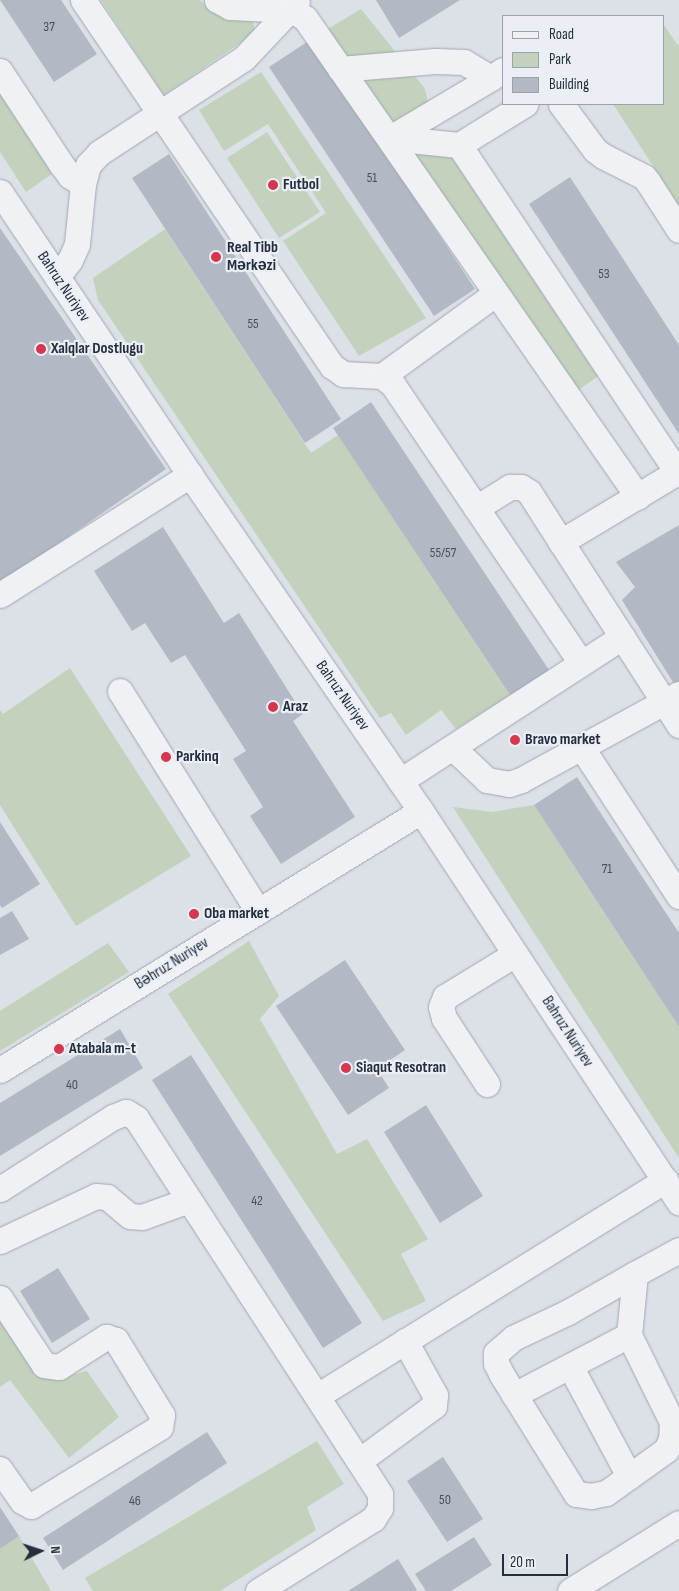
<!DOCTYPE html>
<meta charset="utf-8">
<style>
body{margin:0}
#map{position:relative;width:679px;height:1591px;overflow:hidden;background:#dce0e7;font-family:"Sofia Sans Condensed",sans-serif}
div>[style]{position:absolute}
.green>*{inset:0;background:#c2d2bc}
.building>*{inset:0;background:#b3b9c4}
.roads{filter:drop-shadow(0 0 1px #a1a7b1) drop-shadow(0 0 1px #a1a7b1)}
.minor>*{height:25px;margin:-12.5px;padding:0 12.5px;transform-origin:12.5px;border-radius:12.5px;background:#eff1f5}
.dots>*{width:14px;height:14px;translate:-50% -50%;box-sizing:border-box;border:2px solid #ebeff5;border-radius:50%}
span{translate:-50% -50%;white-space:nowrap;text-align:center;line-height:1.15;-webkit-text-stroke:4.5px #ebeff5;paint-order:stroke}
.number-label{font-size:14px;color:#485160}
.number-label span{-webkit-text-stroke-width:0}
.poi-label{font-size:16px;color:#252e3e;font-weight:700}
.left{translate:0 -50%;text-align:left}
.street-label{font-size:16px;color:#252e3e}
.legend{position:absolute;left:502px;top:15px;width:162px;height:90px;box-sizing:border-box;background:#ebeff5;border:1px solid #9ca2ac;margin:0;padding:6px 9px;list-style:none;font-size:15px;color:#252e3e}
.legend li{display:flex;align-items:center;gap:10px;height:25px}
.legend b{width:25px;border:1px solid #9ca2ac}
.north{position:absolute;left:15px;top:1526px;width:50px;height:50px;-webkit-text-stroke:4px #ebeff5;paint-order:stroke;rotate:86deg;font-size:14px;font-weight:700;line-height:20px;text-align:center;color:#252e3e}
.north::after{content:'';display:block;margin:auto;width:18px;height:22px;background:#252e3e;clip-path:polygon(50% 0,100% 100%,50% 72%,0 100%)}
.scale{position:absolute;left:502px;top:1554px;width:66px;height:22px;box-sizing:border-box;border:2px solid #252e3e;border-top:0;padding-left:6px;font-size:15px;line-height:18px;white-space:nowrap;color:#252e3e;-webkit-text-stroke:4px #ebeff5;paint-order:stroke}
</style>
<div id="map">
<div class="green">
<i style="clip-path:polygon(101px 0,200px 0,212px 11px,253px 21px,255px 33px,164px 95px)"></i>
<i style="clip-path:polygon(361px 9px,425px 89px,434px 130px,604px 372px,574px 393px,326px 30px)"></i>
<i style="clip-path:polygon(664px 25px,679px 47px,679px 206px,613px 104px,663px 104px)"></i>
<i style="clip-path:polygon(261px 72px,426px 318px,359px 356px,283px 241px,326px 213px,268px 124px,224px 151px,199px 110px)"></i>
<i style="clip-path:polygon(0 82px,56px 171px,26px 192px,0 152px)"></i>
<i style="clip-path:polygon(267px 132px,320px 212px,279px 238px,227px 158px)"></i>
<i style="clip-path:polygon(165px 229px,311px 453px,338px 435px,510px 695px,456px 729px,441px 710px,406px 735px,391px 713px,380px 718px,98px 300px,93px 278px)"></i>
<i style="clip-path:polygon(70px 668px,191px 856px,76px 926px,0 805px,0 710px,3px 714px)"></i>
<i style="clip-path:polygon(534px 805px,679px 1027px,679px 1158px,453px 807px,492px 812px)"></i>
<i style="clip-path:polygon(249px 941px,279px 996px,260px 1019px,337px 1154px,367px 1139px,428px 1239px,401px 1254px,426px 1301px,383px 1321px,168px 994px)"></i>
<i style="clip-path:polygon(108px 943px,129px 972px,0 1051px,0 1011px)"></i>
<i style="clip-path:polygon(0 1318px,56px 1379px,87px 1371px,119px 1417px,69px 1458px,10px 1380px,0 1387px)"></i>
<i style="clip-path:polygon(317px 1441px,344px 1484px,307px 1507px,316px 1530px,220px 1591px,93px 1591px,85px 1578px)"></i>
<i style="clip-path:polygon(19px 1536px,51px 1591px,0 1591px,0 1549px)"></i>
</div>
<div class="building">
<i style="clip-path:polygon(0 0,61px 0,97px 54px,54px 82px)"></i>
<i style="clip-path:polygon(376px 0,460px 0,399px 38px)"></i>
<i style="clip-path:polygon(310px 40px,475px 289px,434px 316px,269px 67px)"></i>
<i style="clip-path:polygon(169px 154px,341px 419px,305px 443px,132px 178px)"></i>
<i style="clip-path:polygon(570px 177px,679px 345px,679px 434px,529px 204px)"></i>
<i style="clip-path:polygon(0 228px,166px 469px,0 584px)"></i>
<i style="clip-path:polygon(371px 402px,549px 670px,510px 695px,333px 428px)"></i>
<i style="clip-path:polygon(679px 525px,679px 692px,622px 600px,635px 587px,616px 562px)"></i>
<i style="clip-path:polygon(163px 527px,224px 623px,239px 613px,303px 714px,293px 721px,355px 817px,281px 864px,250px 816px,263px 807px,233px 759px,246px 751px,185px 655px,171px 663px,145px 623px,132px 631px,94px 571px)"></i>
<i style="clip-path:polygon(577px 777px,679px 933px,679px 1027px,534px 805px)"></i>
<i style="clip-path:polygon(0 822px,40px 884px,2px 908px,0 905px)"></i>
<i style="clip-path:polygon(12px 911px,29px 939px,0 955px,0 918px)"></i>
<i style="clip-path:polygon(345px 960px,405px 1050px,377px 1069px,389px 1088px,348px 1115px,276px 1006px)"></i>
<i style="clip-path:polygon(120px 1029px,143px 1068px,0 1156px,0 1103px)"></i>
<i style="clip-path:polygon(191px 1055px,362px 1323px,323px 1348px,152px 1080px)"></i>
<i style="clip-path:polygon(426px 1105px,483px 1196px,440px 1223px,384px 1132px)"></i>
<i style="clip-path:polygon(58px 1268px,90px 1319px,52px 1343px,20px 1291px)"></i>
<i style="clip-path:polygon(207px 1432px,227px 1463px,63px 1570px,43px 1538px)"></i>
<i style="clip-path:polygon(443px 1457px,483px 1519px,447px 1542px,407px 1481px)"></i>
<i style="clip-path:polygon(0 1507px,19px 1536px,0 1549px)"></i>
<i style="clip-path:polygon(474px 1537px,492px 1565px,451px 1591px,426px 1591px,415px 1574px)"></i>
<i style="clip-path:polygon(398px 1559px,417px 1590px,415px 1591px,348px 1591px)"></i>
</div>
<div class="roads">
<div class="minor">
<i style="left:83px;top:0;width:443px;rotate:55.8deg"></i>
<i style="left:332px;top:366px;width:14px;rotate:36deg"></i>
<i style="left:343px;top:374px;width:39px;rotate:3deg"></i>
<i style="left:382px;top:376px;width:14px;rotate:39deg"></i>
<i style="left:393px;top:385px;width:336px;rotate:55.9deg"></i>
<i style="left:217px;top:0;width:15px;rotate:28deg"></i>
<i style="left:230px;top:7px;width:61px;rotate:2.8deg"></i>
<i style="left:291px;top:10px;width:16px;rotate:30deg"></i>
<i style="left:305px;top:18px;width:583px;rotate:55.19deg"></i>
<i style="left:340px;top:69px;width:95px;rotate:-4.8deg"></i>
<i style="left:435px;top:61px;width:29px;rotate:2deg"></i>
<i style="left:464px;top:62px;width:31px;rotate:31deg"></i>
<i style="left:491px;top:78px;width:14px;rotate:-34deg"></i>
<i style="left:0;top:71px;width:111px;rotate:56.7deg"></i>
<i style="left:61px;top:164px;width:15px;rotate:53deg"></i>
<i style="left:70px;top:176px;width:15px;rotate:32deg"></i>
<i style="left:561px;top:104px;width:57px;rotate:53.5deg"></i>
<i style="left:595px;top:150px;width:10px;rotate:37deg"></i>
<i style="left:603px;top:156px;width:46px;rotate:27.1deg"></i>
<i style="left:644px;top:177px;width:6px;rotate:51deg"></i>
<i style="left:648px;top:182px;width:57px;rotate:57.1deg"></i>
<i style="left:390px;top:138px;width:69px;rotate:5.8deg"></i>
<i style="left:459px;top:145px;width:393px;rotate:56.3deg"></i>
<i style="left:390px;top:138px;width:117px;rotate:-30.7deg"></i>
<i style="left:459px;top:145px;width:78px;rotate:-31.8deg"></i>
<i style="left:0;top:192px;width:341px;rotate:56.1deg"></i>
<i style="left:190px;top:475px;width:408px;rotate:55.5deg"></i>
<i style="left:421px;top:811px;width:469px;rotate:56.6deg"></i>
<i style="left:57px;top:277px;width:21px;rotate:-53deg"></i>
<i style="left:70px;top:260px;width:17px;rotate:-66deg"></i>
<i style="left:77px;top:244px;width:60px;rotate:-84.3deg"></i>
<i style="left:83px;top:184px;width:20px;rotate:-75deg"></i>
<i style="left:88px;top:165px;width:16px;rotate:-47deg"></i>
<i style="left:99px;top:153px;width:173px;rotate:-33.2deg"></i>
<i style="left:244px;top:58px;width:77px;rotate:-46.6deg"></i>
<i style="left:382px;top:376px;width:140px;rotate:-36deg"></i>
<i style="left:679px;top:471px;width:138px;rotate:149deg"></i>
<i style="left:561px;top:542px;width:218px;rotate:57.2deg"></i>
<i style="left:476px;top:508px;width:40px;rotate:-32deg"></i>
<i style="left:510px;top:487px;width:11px"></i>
<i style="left:521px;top:487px;width:9px;rotate:32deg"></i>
<i style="left:529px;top:492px;width:59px;rotate:57.4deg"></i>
<i style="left:0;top:595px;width:225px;rotate:-32.3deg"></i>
<i style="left:120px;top:691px;width:260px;rotate:57.9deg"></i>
<i style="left:453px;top:748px;width:47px;rotate:43.3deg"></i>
<i style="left:487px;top:780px;width:22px;rotate:10deg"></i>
<i style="left:509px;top:784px;width:13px;rotate:-18deg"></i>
<i style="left:521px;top:780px;width:180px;rotate:-28.6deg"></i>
<i style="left:582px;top:748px;width:177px;rotate:56.8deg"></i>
<i style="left:400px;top:781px;width:265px;rotate:-33deg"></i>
<i style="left:0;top:1070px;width:494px;rotate:-31.6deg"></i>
<i style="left:487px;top:1084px;width:79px;rotate:-123.1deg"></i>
<i style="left:444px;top:1018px;width:11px;rotate:-105deg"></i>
<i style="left:441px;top:1007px;width:11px;rotate:-68deg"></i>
<i style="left:445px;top:997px;width:82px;rotate:-31.6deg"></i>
<i style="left:0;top:1189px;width:134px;rotate:-32.5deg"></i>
<i style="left:113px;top:1117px;width:14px;rotate:-21deg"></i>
<i style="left:126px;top:1112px;width:12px;rotate:31deg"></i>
<i style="left:136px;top:1118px;width:448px;rotate:57deg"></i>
<i style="left:380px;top:1494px;width:14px;rotate:90deg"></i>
<i style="left:380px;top:1508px;width:13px;rotate:122deg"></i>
<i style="left:373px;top:1519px;width:136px;rotate:147.9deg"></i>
<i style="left:0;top:1241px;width:106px;rotate:-25.1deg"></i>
<i style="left:96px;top:1196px;width:11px;rotate:5deg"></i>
<i style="left:107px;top:1197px;width:30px;rotate:40deg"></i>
<i style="left:130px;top:1216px;width:12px;rotate:5deg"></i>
<i style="left:142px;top:1217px;width:50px;rotate:-19.9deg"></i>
<i style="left:635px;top:1274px;width:61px;rotate:95.6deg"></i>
<i style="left:629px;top:1335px;width:97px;rotate:63.7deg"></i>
<i style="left:672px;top:1422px;width:17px;rotate:93deg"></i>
<i style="left:671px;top:1439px;width:12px;rotate:114deg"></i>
<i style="left:666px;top:1450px;width:74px;rotate:144.4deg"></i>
<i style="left:606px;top:1493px;width:15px;rotate:169deg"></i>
<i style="left:591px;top:1496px;width:15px;rotate:-172deg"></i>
<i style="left:576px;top:1494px;width:140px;rotate:-121.9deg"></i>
<i style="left:502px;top:1375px;width:13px;rotate:-117deg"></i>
<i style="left:496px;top:1363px;width:10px;rotate:-90deg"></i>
<i style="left:496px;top:1353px;width:23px;rotate:-41deg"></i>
<i style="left:513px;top:1338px;width:61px;rotate:-25.3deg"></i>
<i style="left:568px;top:1312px;width:77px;rotate:-29.6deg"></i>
<i style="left:635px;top:1274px;width:50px;rotate:-28.6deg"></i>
<i style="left:0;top:1298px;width:80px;rotate:56.7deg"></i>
<i style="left:44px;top:1365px;width:15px;rotate:8deg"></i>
<i style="left:59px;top:1367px;width:56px;rotate:-32.6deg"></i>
<i style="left:106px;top:1337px;width:10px;rotate:17deg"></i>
<i style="left:116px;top:1340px;width:88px;rotate:58.5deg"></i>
<i style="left:162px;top:1415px;width:12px;rotate:99deg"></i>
<i style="left:160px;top:1427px;width:151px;rotate:148.5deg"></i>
<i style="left:31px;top:1506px;width:10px;rotate:-151deg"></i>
<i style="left:22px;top:1501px;width:39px;rotate:-125deg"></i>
<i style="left:570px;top:1366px;width:125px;rotate:61.8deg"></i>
<i style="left:514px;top:1395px;width:130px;rotate:-27.6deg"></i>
<i style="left:317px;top:1396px;width:410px;rotate:-31.8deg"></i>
<i style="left:359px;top:1461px;width:93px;rotate:-36.3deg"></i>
<i style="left:434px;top:1406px;width:11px;rotate:-85deg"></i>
<i style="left:435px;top:1395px;width:62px;rotate:-119.1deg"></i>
<i style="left:570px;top:1591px;width:128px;rotate:-32deg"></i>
</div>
</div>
<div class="dots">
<i style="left:273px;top:185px;background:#d7364f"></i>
<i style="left:216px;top:257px;background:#d7364f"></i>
<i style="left:41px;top:349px;background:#d7364f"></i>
<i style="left:273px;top:707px;background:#d7364f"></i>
<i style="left:515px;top:740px;background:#d7364f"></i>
<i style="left:166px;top:757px;background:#d7364f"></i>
<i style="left:194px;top:914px;background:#d7364f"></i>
<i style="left:59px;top:1049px;background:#d7364f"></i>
<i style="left:346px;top:1068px;background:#d7364f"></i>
</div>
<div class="number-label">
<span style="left:49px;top:27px">37</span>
<span style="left:372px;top:178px">51</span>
<span style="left:604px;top:274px">53</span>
<span style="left:253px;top:324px">55</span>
<span style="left:443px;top:553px">55/57</span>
<span style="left:607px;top:869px">71</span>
<span style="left:72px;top:1085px">40</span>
<span style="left:257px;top:1201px">42</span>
<span style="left:445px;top:1500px">50</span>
<span style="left:135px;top:1501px">46</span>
</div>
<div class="poi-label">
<span class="left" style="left:283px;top:185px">Futbol</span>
<span class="left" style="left:227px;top:257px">Real Tibb<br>Mərkəzi</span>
<span class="left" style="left:51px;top:349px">Xalqlar Dostlugu</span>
<span class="left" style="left:283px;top:707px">Araz</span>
<span class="left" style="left:525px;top:740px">Bravo market</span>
<span class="left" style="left:176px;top:757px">Parkinq</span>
<span class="left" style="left:204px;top:914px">Oba market</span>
<span class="left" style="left:69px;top:1049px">Atabala m-t</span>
<span class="left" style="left:356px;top:1068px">Siaqut Resotran</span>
</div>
<div class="street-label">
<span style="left:63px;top:287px;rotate:56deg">Bahruz Nuriyev</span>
<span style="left:342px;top:696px;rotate:55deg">Bahruz Nuriyev</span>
<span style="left:172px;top:964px;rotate:-32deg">Bəhruz Nuriyev</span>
<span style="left:567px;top:1032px;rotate:57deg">Bahruz Nuriyev</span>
</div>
<ul class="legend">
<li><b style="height:6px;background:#eff1f5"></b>Road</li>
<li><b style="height:14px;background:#c2d2bc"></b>Park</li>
<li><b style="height:14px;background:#b3b9c4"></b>Building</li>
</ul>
<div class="north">N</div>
<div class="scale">20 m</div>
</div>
